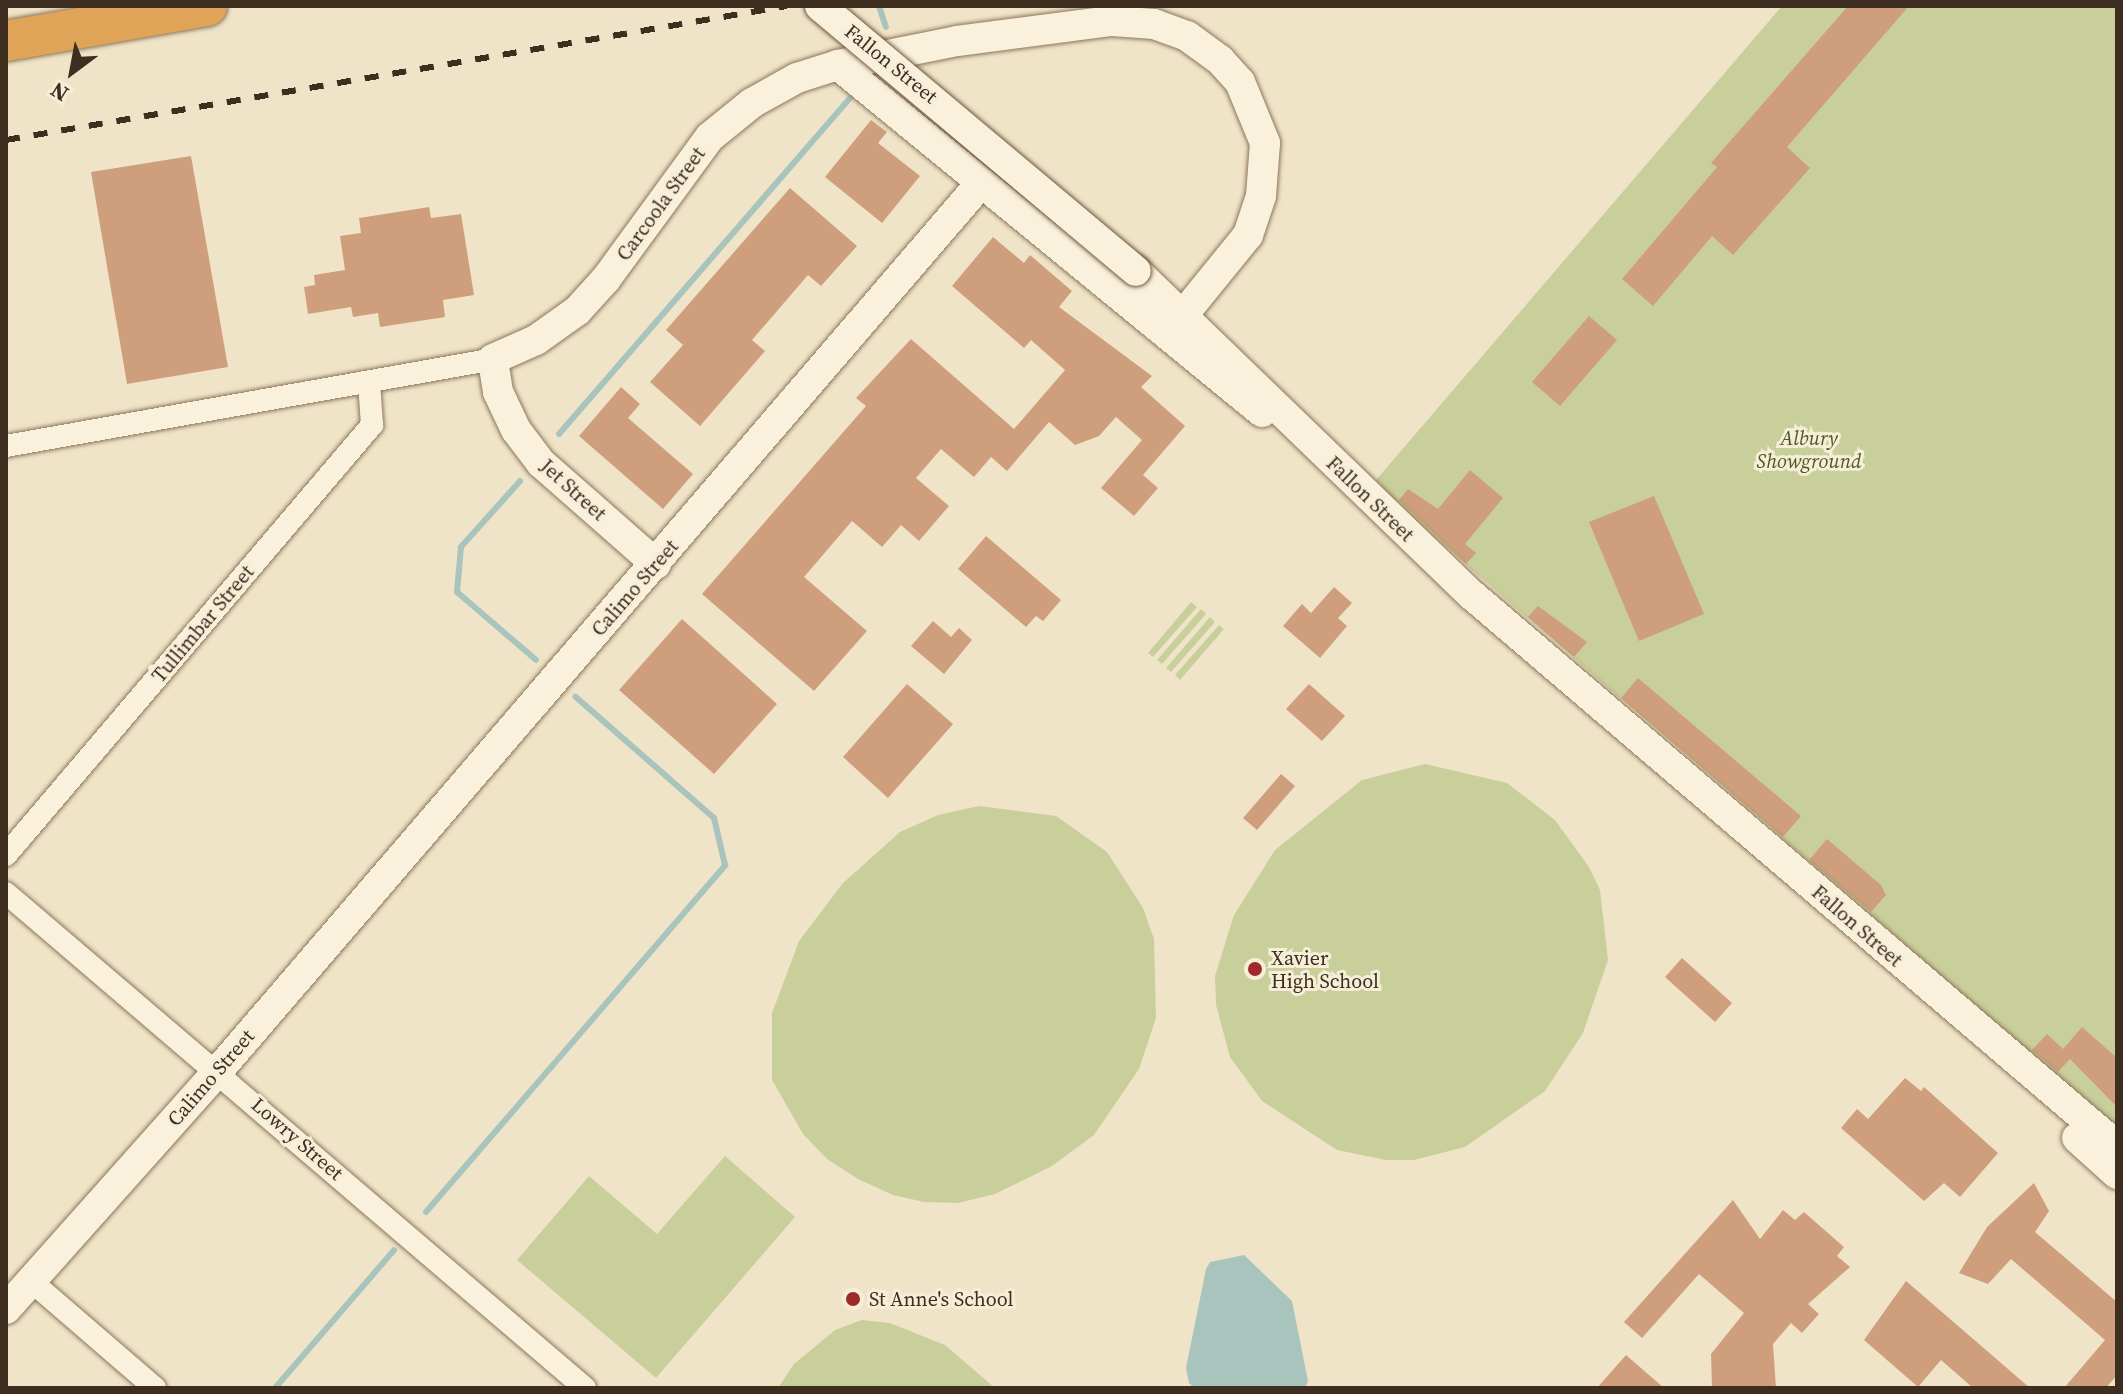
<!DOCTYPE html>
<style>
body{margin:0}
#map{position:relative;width:2123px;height:1394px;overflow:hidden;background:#f0e4c8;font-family:"Source Serif 4",serif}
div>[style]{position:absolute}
.green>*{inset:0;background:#c9cf9b}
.water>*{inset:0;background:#a9c4bc}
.stream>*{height:6px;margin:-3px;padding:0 3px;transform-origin:3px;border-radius:3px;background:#a9c4bc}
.building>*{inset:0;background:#cf9f7d}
.roads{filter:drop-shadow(0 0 2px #8d765c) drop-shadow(0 0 2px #8d765c)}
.street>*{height:22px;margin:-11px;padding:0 11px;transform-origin:11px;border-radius:11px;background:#faf1dc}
.secondary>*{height:30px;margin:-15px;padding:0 15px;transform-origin:15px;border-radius:15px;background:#faf1dc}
.highway>*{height:40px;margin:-20px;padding:0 20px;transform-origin:20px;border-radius:20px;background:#e0a458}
.rail>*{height:6px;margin-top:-3px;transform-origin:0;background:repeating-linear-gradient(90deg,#3d2e20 0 14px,transparent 0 28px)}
.bridges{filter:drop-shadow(0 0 2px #6f573f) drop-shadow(0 0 2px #6f573f)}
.secondary-bridge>*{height:30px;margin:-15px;padding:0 15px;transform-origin:15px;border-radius:15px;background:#faf1dc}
.dots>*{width:22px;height:22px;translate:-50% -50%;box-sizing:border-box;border:4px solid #f7eed8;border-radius:50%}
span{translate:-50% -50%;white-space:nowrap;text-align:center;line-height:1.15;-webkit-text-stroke:6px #f7eed8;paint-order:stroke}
.street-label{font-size:20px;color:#3d2e20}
.park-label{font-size:20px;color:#4d5a26;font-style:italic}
.poi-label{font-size:20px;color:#3d2e20}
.left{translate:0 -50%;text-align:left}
.frame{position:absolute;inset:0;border:8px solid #3d2e20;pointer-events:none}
.north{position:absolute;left:32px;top:32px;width:80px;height:80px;-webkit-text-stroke:6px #f7eed8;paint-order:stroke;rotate:212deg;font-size:22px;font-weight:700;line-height:32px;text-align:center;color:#3d2e20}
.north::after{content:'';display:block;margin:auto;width:28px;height:36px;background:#3d2e20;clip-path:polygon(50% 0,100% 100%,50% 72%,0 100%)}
</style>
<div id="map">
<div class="green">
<i style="clip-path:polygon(1782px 6px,2117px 6px,2117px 1128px,1396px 504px,1376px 480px)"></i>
<i style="clip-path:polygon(1191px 602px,1197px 607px,1153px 657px,1148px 653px)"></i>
<i style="clip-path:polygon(1201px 609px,1206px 614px,1162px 664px,1157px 660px)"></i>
<i style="clip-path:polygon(1210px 617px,1215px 622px,1171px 672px,1166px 668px)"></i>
<i style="clip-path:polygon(1219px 625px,1224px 629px,1180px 680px,1175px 675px)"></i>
<i style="clip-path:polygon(1425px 764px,1507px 783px,1555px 820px,1589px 867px,1600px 890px,1608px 960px,1583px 1033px,1545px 1091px,1465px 1147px,1414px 1160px,1386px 1160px,1337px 1150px,1262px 1101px,1230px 1057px,1216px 1005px,1215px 976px,1234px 915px,1275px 850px,1362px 780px)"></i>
<i style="clip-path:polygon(979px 806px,1056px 816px,1107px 852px,1143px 908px,1154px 939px,1156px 1018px,1139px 1069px,1094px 1135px,1052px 1166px,995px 1194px,958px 1203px,924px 1202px,893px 1195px,858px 1179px,827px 1159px,803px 1134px,772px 1080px,772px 1013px,799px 941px,843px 883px,900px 832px,938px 815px)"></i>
<i style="clip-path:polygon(725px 1156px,795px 1217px,656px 1378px,517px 1260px,589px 1176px,657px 1234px)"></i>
<i style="clip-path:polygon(862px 1320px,890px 1323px,945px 1345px,995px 1388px,778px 1388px,794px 1364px,835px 1330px)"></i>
</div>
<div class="water">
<i style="clip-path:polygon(1244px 1255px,1292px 1301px,1308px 1381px,1305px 1388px,1194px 1388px,1189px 1383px,1186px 1368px,1206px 1269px,1210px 1262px)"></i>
</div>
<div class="stream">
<i style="left:879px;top:6px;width:22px;rotate:72deg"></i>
<i style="left:559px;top:434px;width:444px;rotate:-49.1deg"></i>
<i style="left:520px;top:481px;width:89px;rotate:131.8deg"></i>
<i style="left:461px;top:547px;width:45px;rotate:95.1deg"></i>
<i style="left:457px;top:592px;width:104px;rotate:40.7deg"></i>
<i style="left:426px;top:1212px;width:458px;rotate:-49.2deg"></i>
<i style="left:725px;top:865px;width:48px;rotate:-103.2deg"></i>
<i style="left:714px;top:818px;width:184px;rotate:-138.8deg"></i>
<i style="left:275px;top:1388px;width:182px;rotate:-49.2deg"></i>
</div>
<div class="building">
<i style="clip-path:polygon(1848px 6px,1909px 6px,1787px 147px,1810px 168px,1733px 255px,1712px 236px,1653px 306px,1622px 279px,1717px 167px,1711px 163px)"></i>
<i style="clip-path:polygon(871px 120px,887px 132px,878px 143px,920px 176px,882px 223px,825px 177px)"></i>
<i style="clip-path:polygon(191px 156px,228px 367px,127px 384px,91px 172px)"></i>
<i style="clip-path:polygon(790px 188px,857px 246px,821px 286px,808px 275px,752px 340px,765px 351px,700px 426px,650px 382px,683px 345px,666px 330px)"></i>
<i style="clip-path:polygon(429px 207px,431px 218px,461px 214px,474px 295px,443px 300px,445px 317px,380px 327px,378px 313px,353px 317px,351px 307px,308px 314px,304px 287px,315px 285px,314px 275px,345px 270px,340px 236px,361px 233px,359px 218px)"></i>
<i style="clip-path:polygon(993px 237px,1024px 263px,1030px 255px,1072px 291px,1059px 307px,1152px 376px,1141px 387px,1185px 426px,1143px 475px,1158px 488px,1134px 516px,1101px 488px,1142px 440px,1116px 417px,1099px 436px,1075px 445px,1049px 422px,1007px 471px,991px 457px,974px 477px,941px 449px,916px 478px,949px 506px,919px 541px,901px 525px,882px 547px,852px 521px,804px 577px,867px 631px,814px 691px,702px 594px,866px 406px,856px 398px,911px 339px,1014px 429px,1065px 370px,1031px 340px,1024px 348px,952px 286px)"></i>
<i style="clip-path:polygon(1589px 316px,1617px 340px,1560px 406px,1532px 382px)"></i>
<i style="clip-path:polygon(621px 387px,640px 404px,628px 418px,693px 474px,663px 509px,579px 436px)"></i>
<i style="clip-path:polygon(1470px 470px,1503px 498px,1465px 544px,1476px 553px,1466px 564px,1399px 500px,1408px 489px,1438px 509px)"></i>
<i style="clip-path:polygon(1654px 496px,1704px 614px,1639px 641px,1589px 522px)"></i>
<i style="clip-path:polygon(986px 536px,1061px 600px,1043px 621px,1036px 616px,1026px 627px,958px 569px)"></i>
<i style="clip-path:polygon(1334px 587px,1352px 603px,1338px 618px,1347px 626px,1320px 658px,1283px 626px,1302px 604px,1311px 613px)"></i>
<i style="clip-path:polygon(1538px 606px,1587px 642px,1574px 657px,1528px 617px)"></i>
<i style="clip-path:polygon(682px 619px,777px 704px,714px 774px,619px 690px)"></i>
<i style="clip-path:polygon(933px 621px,951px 637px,959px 628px,972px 640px,944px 674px,911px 646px)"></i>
<i style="clip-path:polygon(1638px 678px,1801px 816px,1783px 837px,1621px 698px)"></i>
<i style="clip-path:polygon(907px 684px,953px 724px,888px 798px,843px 757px)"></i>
<i style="clip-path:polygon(1309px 684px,1345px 716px,1322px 741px,1286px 709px)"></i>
<i style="clip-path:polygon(1281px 774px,1295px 786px,1257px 830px,1243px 818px)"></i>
<i style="clip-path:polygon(1827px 839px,1881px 885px,1886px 895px,1871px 912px,1809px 860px)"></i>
<i style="clip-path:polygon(1682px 958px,1732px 1003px,1715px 1022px,1665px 977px)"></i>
<i style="clip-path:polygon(2082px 1027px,2117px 1058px,2117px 1107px,2070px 1059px,2058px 1072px,2032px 1050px,2047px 1034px,2063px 1049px)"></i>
<i style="clip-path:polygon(1905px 1078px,1921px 1091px,1924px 1087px,1998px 1153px,1960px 1197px,1944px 1183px,1924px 1201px,1841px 1128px,1857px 1109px,1868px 1119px)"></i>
<i style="clip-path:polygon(2034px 1183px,2049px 1211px,2035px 1232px,2117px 1302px,2117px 1375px,2106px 1388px,2064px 1388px,2105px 1340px,2011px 1259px,1988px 1284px,1959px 1273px,1987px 1227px)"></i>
<i style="clip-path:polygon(1733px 1200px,1760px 1239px,1783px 1210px,1795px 1220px,1804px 1212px,1844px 1247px,1837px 1256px,1850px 1267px,1808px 1304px,1819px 1314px,1802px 1333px,1791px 1323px,1773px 1344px,1776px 1388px,1712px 1388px,1711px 1354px,1744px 1313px,1699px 1274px,1642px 1338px,1624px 1322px)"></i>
<i style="clip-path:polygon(1906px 1281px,2030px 1388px,1973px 1388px,1941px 1360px,1918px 1387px,1864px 1340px)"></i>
<i style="clip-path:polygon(1626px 1355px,1664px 1388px,1597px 1388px)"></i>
</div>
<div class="roads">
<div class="street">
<i style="left:6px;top:446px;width:495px;rotate:-10.1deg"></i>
<i style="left:6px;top:855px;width:565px;rotate:-49.6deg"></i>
<i style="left:372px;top:425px;width:43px;rotate:-94deg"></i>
<i style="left:6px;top:893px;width:762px;rotate:40.53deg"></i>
<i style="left:31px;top:1281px;width:164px;rotate:40.8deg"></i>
</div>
<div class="secondary">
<i style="left:838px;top:65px;width:548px;rotate:39.3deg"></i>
<i style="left:1136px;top:271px;width:468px;rotate:44deg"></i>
<i style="left:1473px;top:596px;width:847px;rotate:40.5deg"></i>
<i style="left:656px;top:564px;width:153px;rotate:-138.7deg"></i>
<i style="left:541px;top:463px;width:41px;rotate:-127.1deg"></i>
<i style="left:516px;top:430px;width:42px;rotate:-115.3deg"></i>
<i style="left:498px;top:392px;width:33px;rotate:-99deg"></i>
<i style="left:493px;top:359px;width:47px;rotate:-23.8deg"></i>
<i style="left:536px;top:340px;width:50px;rotate:-35.3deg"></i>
<i style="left:577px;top:311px;width:43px;rotate:-47.8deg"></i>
<i style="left:606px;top:279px;width:176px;rotate:-53.8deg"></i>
<i style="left:710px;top:137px;width:54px;rotate:-39deg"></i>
<i style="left:752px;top:103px;width:51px;rotate:-29.1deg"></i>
<i style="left:797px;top:78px;width:43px;rotate:-17.6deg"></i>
<i style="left:838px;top:65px;width:121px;rotate:-11.4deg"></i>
<i style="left:957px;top:41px;width:156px;rotate:-7.4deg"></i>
<i style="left:1112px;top:21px;width:42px;rotate:4.1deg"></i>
<i style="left:1154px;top:24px;width:35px;rotate:20deg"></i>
<i style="left:1187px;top:36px;width:41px;rotate:36deg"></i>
<i style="left:1220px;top:60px;width:30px;rotate:48deg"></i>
<i style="left:1240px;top:82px;width:66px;rotate:67.7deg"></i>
<i style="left:1265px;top:143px;width:53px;rotate:94.3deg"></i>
<i style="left:1261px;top:196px;width:41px;rotate:108.4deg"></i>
<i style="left:1248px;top:235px;width:103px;rotate:129.1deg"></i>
<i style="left:2077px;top:1138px;width:54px;rotate:42deg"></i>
<i style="left:6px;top:1309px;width:319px;rotate:-48.3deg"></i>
<i style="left:218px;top:1071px;width:1169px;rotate:-49.33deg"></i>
</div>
<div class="highway">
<i style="left:6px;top:41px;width:204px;rotate:-9.9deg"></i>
</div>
</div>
<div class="rail">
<i style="left:6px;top:140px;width:792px;rotate:-9.74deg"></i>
</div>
<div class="bridges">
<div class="secondary-bridge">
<i style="left:820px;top:6px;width:412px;rotate:40deg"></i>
</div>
</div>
<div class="dots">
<i style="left:1255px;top:969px;background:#9e2a2b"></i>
<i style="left:853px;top:1299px;background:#9e2a2b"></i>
</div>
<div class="street-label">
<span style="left:891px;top:64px;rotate:39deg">Fallon Street</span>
<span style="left:661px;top:204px;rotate:-54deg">Carcoola Street</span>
<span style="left:573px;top:490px;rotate:42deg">Jet Street</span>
<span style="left:1370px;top:499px;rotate:44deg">Fallon Street</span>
<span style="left:635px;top:588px;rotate:-49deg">Calimo Street</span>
<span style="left:203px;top:624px;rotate:-50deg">Tullimbar Street</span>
<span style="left:1857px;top:926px;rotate:41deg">Fallon Street</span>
<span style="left:211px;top:1078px;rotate:-49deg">Calimo Street</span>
<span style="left:297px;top:1139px;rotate:41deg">Lowry Street</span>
</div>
<div class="park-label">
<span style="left:1809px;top:450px">Albury<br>Showground</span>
</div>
<div class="poi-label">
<span class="left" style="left:1271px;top:970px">Xavier<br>High School</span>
<span class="left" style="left:869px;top:1299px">St Anne's School</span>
</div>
<div class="frame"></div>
<div class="north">N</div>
</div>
